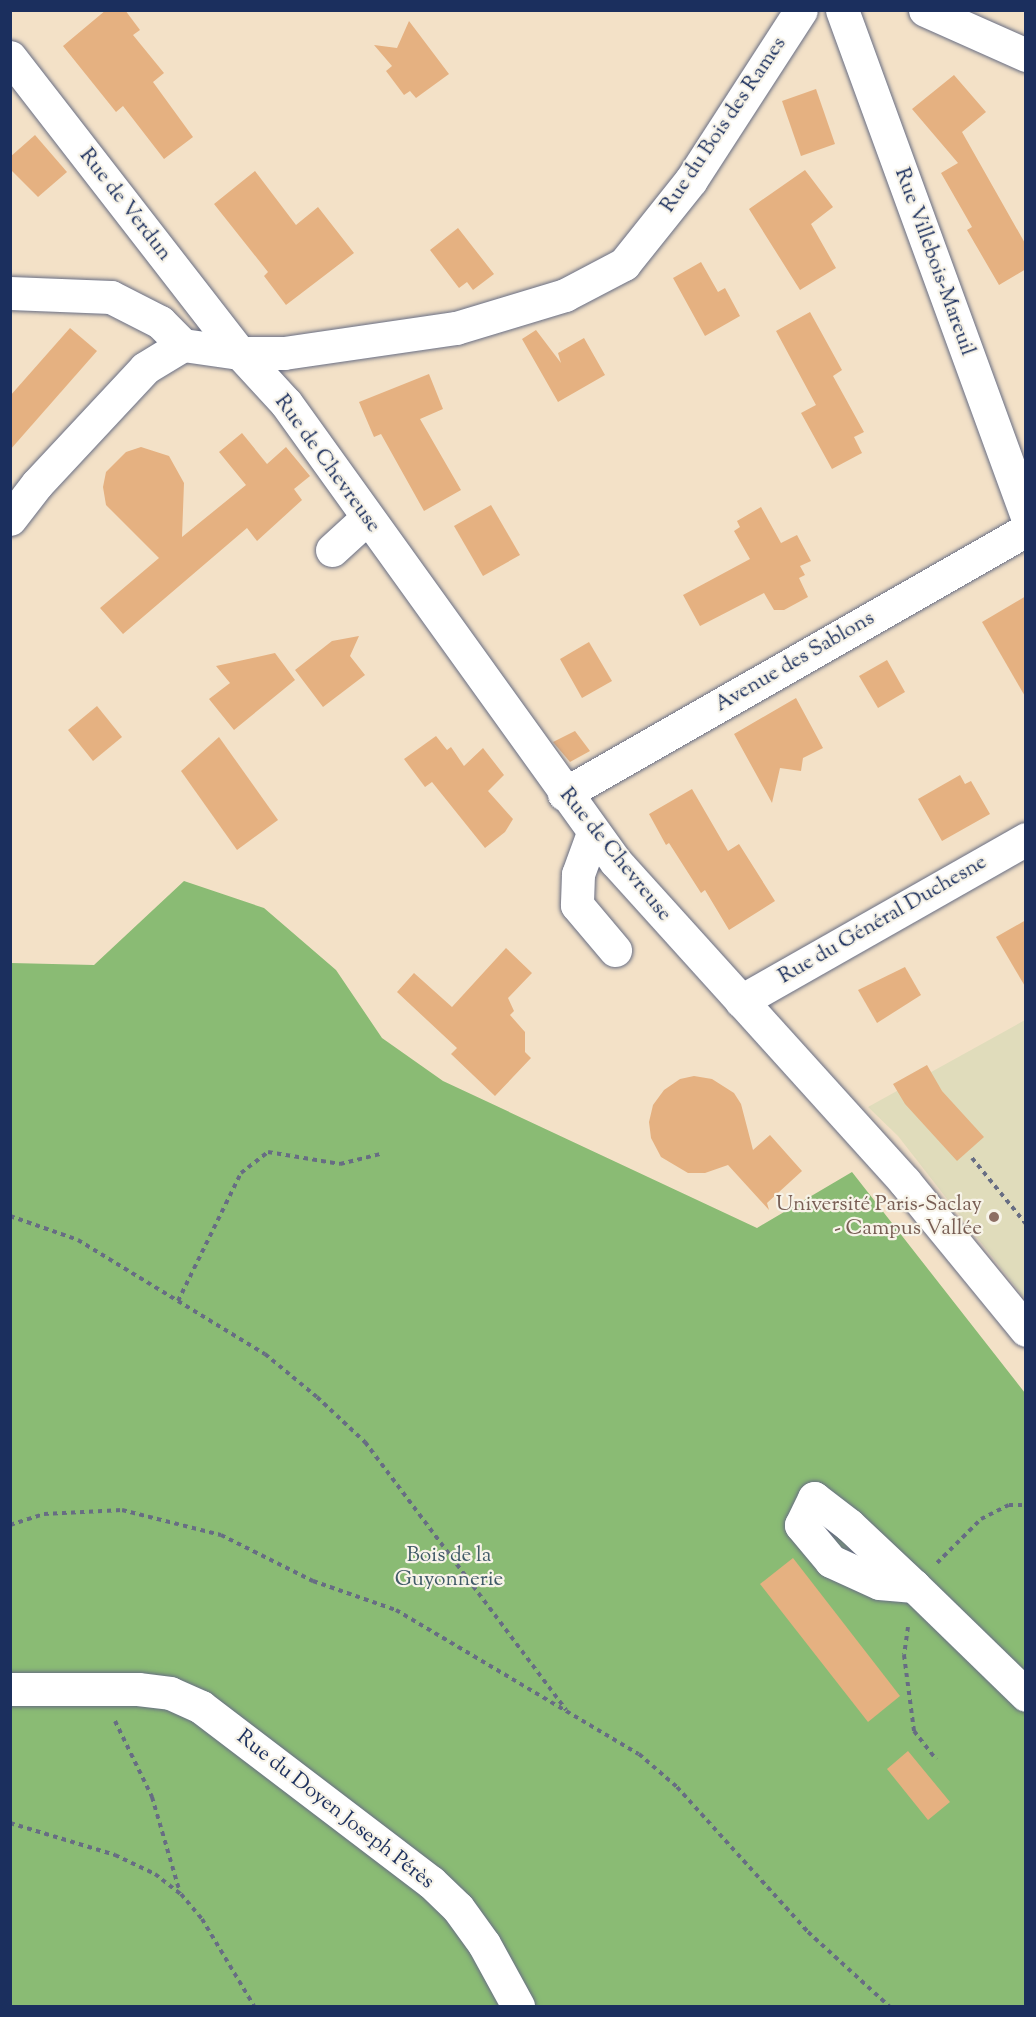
<!DOCTYPE html>
<meta charset="utf-8">
<style>
body{margin:0}
#map{position:relative;width:1036px;height:2017px;overflow:hidden;background:#f3e1c7;font-family:"Sorts Mill Goudy",serif}
div>[style]{position:absolute}
.built>*{inset:0;background:#e0dcbb}
.forest>*{inset:0;background:#8abb74}
.building>*{inset:0;background:#e5b181}
.path>*{height:4px;margin-top:-2px;transform-origin:0;background:repeating-linear-gradient(90deg,#676d83 0 4.5px,transparent 0 9px)}
.roads{filter:drop-shadow(0 0 2px #676d83) drop-shadow(0 0 2px #676d83)}
.minor>*{height:33px;margin:-16.5px;padding:0 16.5px;transform-origin:16.5px;border-radius:16.5px;background:#fff}
.dots>*{width:16px;height:16px;translate:-50% -50%;box-sizing:border-box;border:3px solid #f7f3e8;border-radius:50%}
span{translate:-50% -50%;white-space:nowrap;text-align:center;line-height:1.15;-webkit-text-stroke:4.5px #f7f3e8;paint-order:stroke}
.street-label{font-size:21px;color:#1b2f5e}
.education-label{font-size:21px;color:#785e54}
.right{translate:-100% -50%;text-align:right}
.park-label{font-size:21px;color:#405a68}
.frame{position:absolute;inset:0;border:12px solid #1b2f5e;pointer-events:none}
</style>
<div id="map">
<div class="built">
<i style="clip-path:polygon(1025px 1020px,1025px 1299px,898px 1136px,868px 1107px)"></i>
</div>
<div class="forest">
<i style="clip-path:polygon(184px 881px,264px 908px,336px 970px,382px 1038px,443px 1081px,757px 1228px,852px 1172px,1025px 1393px,1025px 2006px,11px 2006px,11px 963px,94px 965px)"></i>
</div>
<div class="building">
<i style="clip-path:polygon(106px 10px,125px 10px,140px 30px,133px 35px,164px 73px,153px 82px,193px 137px,164px 159px,123px 106px,116px 112px,63px 46px)"></i>
<i style="clip-path:polygon(409px 21px,449px 74px,416px 98px,410px 91px,404px 95px,386px 71px,392px 66px,374px 45px,397px 48px)"></i>
<i style="clip-path:polygon(954px 75px,986px 112px,962px 132px,1026px 245px,1026px 269px,999px 285px,967px 230px,972px 227px,941px 173px,958px 163px,912px 109px)"></i>
<i style="clip-path:polygon(816px 89px,835px 144px,801px 156px,782px 101px)"></i>
<i style="clip-path:polygon(35px 135px,67px 172px,38px 197px,10px 169px,10px 157px)"></i>
<i style="clip-path:polygon(805px 170px,833px 207px,811px 224px,836px 268px,800px 290px,749px 209px)"></i>
<i style="clip-path:polygon(255px 171px,296px 225px,318px 207px,354px 253px,286px 305px,264px 276px,268px 272px,214px 204px)"></i>
<i style="clip-path:polygon(458px 228px,494px 274px,473px 290px,467px 282px,459px 288px,430px 250px)"></i>
<i style="clip-path:polygon(701px 262px,718px 292px,725px 288px,740px 316px,705px 336px,673px 278px)"></i>
<i style="clip-path:polygon(810px 312px,842px 370px,833px 376px,864px 432px,854px 437px,862px 453px,832px 469px,801px 413px,816px 405px,776px 331px)"></i>
<i style="clip-path:polygon(70px 328px,97px 351px,10px 450px,10px 396px)"></i>
<i style="clip-path:polygon(536px 330px,561px 363px,558px 353px,584px 338px,605px 375px,558px 402px,522px 339px)"></i>
<i style="clip-path:polygon(429px 374px,443px 409px,420px 419px,461px 490px,424px 511px,381px 434px,374px 437px,359px 402px)"></i>
<i style="clip-path:polygon(242px 433px,267px 464px,286px 447px,310px 476px,294px 489px,302px 500px,257px 541px,247px 528px,123px 634px,100px 608px,159px 558px,106px 505px,103px 487px,106px 472px,126px 452px,141px 447px,169px 456px,184px 483px,182px 537px,246px 485px,219px 452px)"></i>
<i style="clip-path:polygon(491px 505px,520px 555px,483px 576px,454px 526px)"></i>
<i style="clip-path:polygon(761px 507px,781px 543px,797px 535px,811px 561px,800px 566px,805px 575px,799px 578px,808px 597px,784px 610px,774px 610px,764px 593px,700px 626px,683px 595px,750px 559px,734px 531px,740px 527px,737px 521px)"></i>
<i style="clip-path:polygon(1026px 596px,1026px 698px,982px 622px)"></i>
<i style="clip-path:polygon(359px 636px,350px 656px,365px 675px,323px 707px,295px 670px,332px 641px)"></i>
<i style="clip-path:polygon(589px 642px,612px 681px,582px 698px,560px 659px)"></i>
<i style="clip-path:polygon(275px 653px,295px 680px,234px 730px,209px 699px,230px 683px,216px 666px)"></i>
<i style="clip-path:polygon(887px 660px,905px 692px,878px 708px,859px 676px)"></i>
<i style="clip-path:polygon(796px 698px,823px 748px,803px 758px,801px 771px,780px 768px,772px 803px,734px 734px)"></i>
<i style="clip-path:polygon(97px 706px,122px 737px,93px 761px,68px 730px)"></i>
<i style="clip-path:polygon(575px 731px,590px 751px,570px 762px,553px 742px)"></i>
<i style="clip-path:polygon(436px 736px,447px 750px,451px 747px,464px 766px,483px 748px,504px 775px,488px 791px,513px 819px,505px 832px,485px 848px,432px 782px,425px 787px,404px 759px)"></i>
<i style="clip-path:polygon(219px 737px,278px 820px,237px 850px,181px 771px)"></i>
<i style="clip-path:polygon(960px 775px,965px 784px,971px 781px,990px 814px,942px 841px,918px 799px)"></i>
<i style="clip-path:polygon(692px 789px,728px 851px,739px 844px,775px 901px,729px 930px,705px 890px,701px 893px,669px 843px,666px 845px,649px 814px)"></i>
<i style="clip-path:polygon(1026px 920px,1026px 988px,996px 937px)"></i>
<i style="clip-path:polygon(506px 948px,532px 973px,508px 998px,514px 1011px,510px 1015px,525px 1032px,525px 1052px,531px 1058px,495px 1096px,451px 1054px,457px 1048px,397px 992px,414px 973px,452px 1007px)"></i>
<i style="clip-path:polygon(905px 967px,921px 995px,877px 1023px,858px 990px)"></i>
<i style="clip-path:polygon(927px 1065px,942px 1091px,984px 1137px,957px 1161px,905px 1104px,893px 1084px)"></i>
<i style="clip-path:polygon(694px 1076px,712px 1079px,734px 1093px,741px 1104px,753px 1150px,770px 1135px,802px 1171px,767px 1203px,769px 1210px,728px 1165px,705px 1173px,688px 1173px,661px 1157px,651px 1138px,649px 1122px,653px 1105px,664px 1090px,680px 1079px)"></i>
<i style="clip-path:polygon(793px 1558px,900px 1696px,868px 1722px,760px 1584px)"></i>
<i style="clip-path:polygon(908px 1751px,950px 1802px,928px 1820px,887px 1769px)"></i>
</div>
<div class="path">
<i style="left:972px;top:1158px;width:85px;rotate:50.7deg"></i>
<i style="left:10px;top:1216px;width:72px;rotate:19.4deg"></i>
<i style="left:78px;top:1240px;width:219px;rotate:31.4deg"></i>
<i style="left:265px;top:1354px;width:67px;rotate:39.6deg"></i>
<i style="left:317px;top:1397px;width:66px;rotate:43.2deg"></i>
<i style="left:365px;top:1442px;width:335px;rotate:53.1deg"></i>
<i style="left:178px;top:1301px;width:143px;rotate:-63.8deg"></i>
<i style="left:241px;top:1173px;width:34px;rotate:-38deg"></i>
<i style="left:268px;top:1152px;width:73px;rotate:9.5deg"></i>
<i style="left:340px;top:1164px;width:41px;rotate:-14deg"></i>
<i style="left:10px;top:1525px;width:36px;rotate:-18deg"></i>
<i style="left:44px;top:1514px;width:78px;rotate:-2.9deg"></i>
<i style="left:122px;top:1510px;width:102px;rotate:14.2deg"></i>
<i style="left:221px;top:1535px;width:103px;rotate:26.6deg"></i>
<i style="left:313px;top:1581px;width:88px;rotate:19.3deg"></i>
<i style="left:396px;top:1610px;width:282px;rotate:30.7deg"></i>
<i style="left:639px;top:1754px;width:50px;rotate:41deg"></i>
<i style="left:677px;top:1787px;width:195px;rotate:47.9deg"></i>
<i style="left:808px;top:1932px;width:110px;rotate:42.4deg"></i>
<i style="left:937px;top:1563px;width:62px;rotate:-45deg"></i>
<i style="left:981px;top:1519px;width:31px;rotate:-27deg"></i>
<i style="left:1009px;top:1505px;width:17px"></i>
<i style="left:908px;top:1627px;width:28px;rotate:98deg"></i>
<i style="left:904px;top:1655px;width:77px;rotate:82.5deg"></i>
<i style="left:914px;top:1731px;width:36px;rotate:52deg"></i>
<i style="left:115px;top:1721px;width:85px;rotate:64deg"></i>
<i style="left:152px;top:1797px;width:100px;rotate:73.7deg"></i>
<i style="left:10px;top:1823px;width:110px;rotate:16.9deg"></i>
<i style="left:115px;top:1855px;width:44px;rotate:25.4deg"></i>
<i style="left:155px;top:1874px;width:33px;rotate:38deg"></i>
<i style="left:181px;top:1894px;width:33px;rotate:50deg"></i>
<i style="left:202px;top:1919px;width:101px;rotate:59.1deg"></i>
</div>
<div class="roads">
<div class="minor">
<i style="left:842px;top:10px;width:537px;rotate:69.94deg"></i>
<i style="left:925px;top:10px;width:111px;rotate:24deg"></i>
<i style="left:10px;top:57px;width:375px;rotate:52.2deg"></i>
<i style="left:240px;top:353px;width:68px;rotate:47.4deg"></i>
<i style="left:286px;top:403px;width:565px;rotate:54.29deg"></i>
<i style="left:616px;top:862px;width:431px;rotate:47.9deg"></i>
<i style="left:905px;top:1182px;width:191px;rotate:50.7deg"></i>
<i style="left:10px;top:293px;width:101px;rotate:2.3deg"></i>
<i style="left:111px;top:297px;width:55px;rotate:27deg"></i>
<i style="left:160px;top:322px;width:33px;rotate:45deg"></i>
<i style="left:10px;top:519px;width:44px;rotate:-52.4deg"></i>
<i style="left:37px;top:484px;width:158px;rotate:-47deg"></i>
<i style="left:145px;top:368px;width:44px;rotate:-31.2deg"></i>
<i style="left:183px;top:345px;width:58px;rotate:8deg"></i>
<i style="left:240px;top:353px;width:44px"></i>
<i style="left:284px;top:353px;width:174px;rotate:-8.3deg"></i>
<i style="left:456px;top:328px;width:114px;rotate:-16.8deg"></i>
<i style="left:565px;top:295px;width:67px;rotate:-27.7deg"></i>
<i style="left:624px;top:264px;width:107px;rotate:-51.4deg"></i>
<i style="left:691px;top:180px;width:202px;rotate:-57.1deg"></i>
<i style="left:332px;top:550px;width:47px;rotate:-42.4deg"></i>
<i style="left:564px;top:794px;width:532px;rotate:-29.74deg"></i>
<i style="left:593px;top:833px;width:44px;rotate:110.1deg"></i>
<i style="left:578px;top:874px;width:31px;rotate:92deg"></i>
<i style="left:577px;top:905px;width:59px;rotate:49.8deg"></i>
<i style="left:741px;top:1001px;width:328px;rotate:-29.6deg"></i>
<i style="left:914px;top:1586px;width:35px;rotate:-175deg"></i>
<i style="left:879px;top:1583px;width:53px;rotate:-155.4deg"></i>
<i style="left:831px;top:1561px;width:47px;rotate:-129.8deg"></i>
<i style="left:801px;top:1525px;width:30px;rotate:-64deg"></i>
<i style="left:814px;top:1498px;width:44px;rotate:37.6deg"></i>
<i style="left:849px;top:1525px;width:89px;rotate:43.2deg"></i>
<i style="left:914px;top:1586px;width:156px;rotate:44.2deg"></i>
<i style="left:10px;top:1689px;width:128px"></i>
<i style="left:138px;top:1689px;width:32px;rotate:7deg"></i>
<i style="left:170px;top:1693px;width:34px;rotate:24deg"></i>
<i style="left:201px;top:1707px;width:289px;rotate:37.3deg"></i>
<i style="left:431px;top:1882px;width:37px;rotate:44deg"></i>
<i style="left:458px;top:1908px;width:44px;rotate:54.2deg"></i>
<i style="left:484px;top:1944px;width:71px;rotate:61.3deg"></i>
</div>
</div>
<div class="dots">
<i style="left:994px;top:1217px;background:#8d6e63"></i>
</div>
<div class="street-label">
<span style="left:724px;top:125px;rotate:-56deg">Rue du Bois des Rames</span>
<span style="left:125px;top:205px;rotate:52deg">Rue de Verdun</span>
<span style="left:934px;top:262px;rotate:70deg">Rue Villebois-Mareuil</span>
<span style="left:327px;top:464px;rotate:54deg">Rue de Chevreuse</span>
<span style="left:795px;top:662px;rotate:-30deg">Avenue des Sablons</span>
<span style="left:615px;top:855px;rotate:51deg">Rue de Chevreuse</span>
<span style="left:883px;top:920px;rotate:-30deg">Rue du Général Duchesne</span>
<span style="left:335px;top:1810px;rotate:38deg">Rue du Doyen Joseph Pérès</span>
</div>
<div class="education-label">
<span class="right" style="left:982px;top:1217px">Université Paris-Saclay<br>- Campus Vallée</span>
</div>
<div class="park-label">
<span style="left:449px;top:1568px">Bois de la<br>Guyonnerie</span>
</div>
<div class="frame"></div>
</div>
